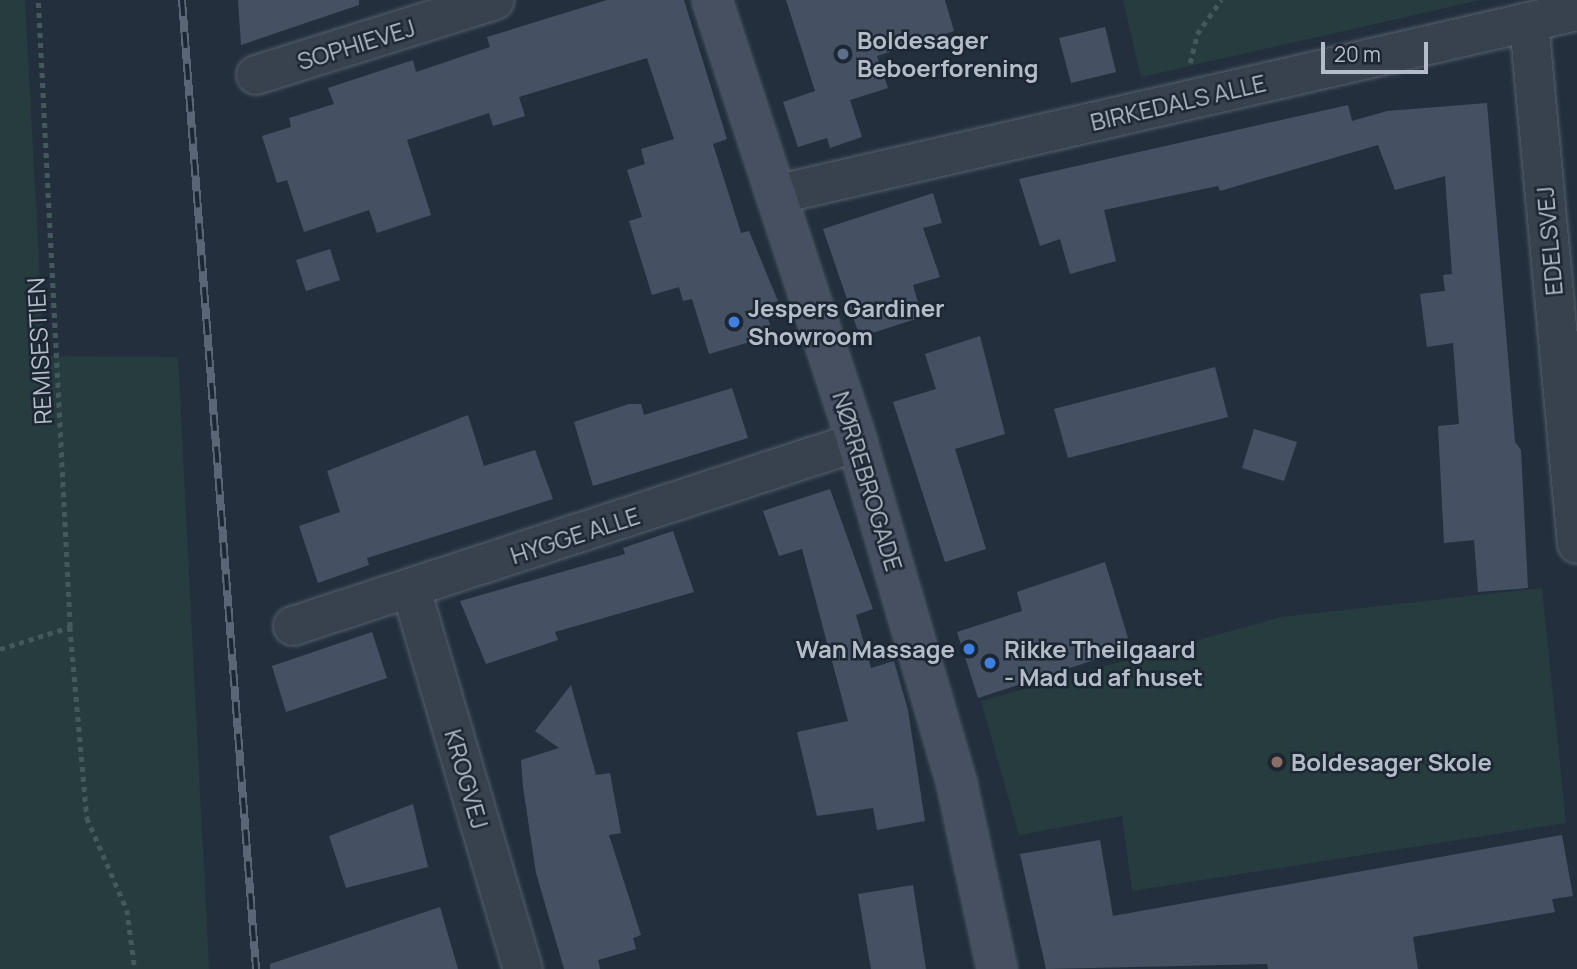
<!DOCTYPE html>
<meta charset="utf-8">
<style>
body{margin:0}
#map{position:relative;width:1577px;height:969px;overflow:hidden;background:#242f3e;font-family:Manrope,sans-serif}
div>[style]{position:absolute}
.green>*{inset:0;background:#263c3f}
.building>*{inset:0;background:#455162}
.path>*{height:4.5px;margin-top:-2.25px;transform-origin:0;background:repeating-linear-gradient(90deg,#44595c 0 5px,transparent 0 10px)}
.roads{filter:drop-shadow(0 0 2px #565f6c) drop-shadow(0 0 2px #565f6c)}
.street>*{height:38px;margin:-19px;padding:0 19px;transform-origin:19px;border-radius:19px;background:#38414e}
.secondary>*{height:38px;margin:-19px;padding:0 19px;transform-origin:19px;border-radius:19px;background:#465061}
.rail>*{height:8px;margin-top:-4px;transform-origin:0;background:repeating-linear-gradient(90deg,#1d2633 0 16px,#5a6575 0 32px);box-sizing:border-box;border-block:2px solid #5a6575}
.dots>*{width:19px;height:19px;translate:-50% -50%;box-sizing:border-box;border:4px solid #1d2633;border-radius:50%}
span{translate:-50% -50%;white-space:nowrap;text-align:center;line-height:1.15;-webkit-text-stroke:5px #1d2633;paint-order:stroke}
.poi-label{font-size:24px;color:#b4bcc9;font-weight:700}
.left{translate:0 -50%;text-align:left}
.right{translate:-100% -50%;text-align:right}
.street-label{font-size:24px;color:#b4bcc9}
.scale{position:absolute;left:1321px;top:42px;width:107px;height:32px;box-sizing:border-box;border:4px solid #b4bcc9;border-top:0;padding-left:9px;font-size:21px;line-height:24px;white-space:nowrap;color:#b4bcc9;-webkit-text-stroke:5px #1d2633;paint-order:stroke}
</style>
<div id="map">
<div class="green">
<i style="clip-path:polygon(0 0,25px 0,44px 356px,178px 357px,209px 969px,0 969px)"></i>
<i style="clip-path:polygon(1123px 0,1481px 0,1141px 77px)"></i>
<i style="clip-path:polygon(1542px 588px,1566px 823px,1132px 891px,1122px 816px,1019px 835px,981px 701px,1281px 617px)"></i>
</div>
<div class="building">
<i style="clip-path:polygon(238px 0,359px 0,359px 5px,241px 45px)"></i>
<i style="clip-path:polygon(607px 0,684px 0,727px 139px,713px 144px,741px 233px,749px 231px,778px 301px,764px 305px,773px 335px,709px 354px,692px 299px,683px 301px,679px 287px,652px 295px,629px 221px,642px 217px,627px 170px,645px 164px,641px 149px,674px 139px,647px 58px,519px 97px,525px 116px,493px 126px,489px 113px,407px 140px,431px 215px,377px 233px,369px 210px,304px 232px,287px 180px,277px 183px,262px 136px,291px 127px,289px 118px,334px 104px,328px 88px,413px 60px,416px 72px,490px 47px,487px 37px)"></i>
<i style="clip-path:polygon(786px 0,945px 0,954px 31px,877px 56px,888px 88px,850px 100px,862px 137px,830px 148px,827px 138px,798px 147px,783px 102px,815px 91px)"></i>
<i style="clip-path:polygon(1105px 27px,1116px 72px,1071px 83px,1059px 38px)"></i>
<i style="clip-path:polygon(1487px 103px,1515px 442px,1521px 450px,1528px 588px,1478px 592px,1474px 540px,1444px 543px,1438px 426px,1459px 424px,1453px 343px,1427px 347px,1420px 294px,1445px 291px,1443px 275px,1452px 274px,1445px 176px,1395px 190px,1378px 145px,1220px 191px,1218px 186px,1104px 210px,1116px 261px,1070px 274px,1060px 239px,1040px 246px,1019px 179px,1348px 105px,1352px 121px,1387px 111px)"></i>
<i style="clip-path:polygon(933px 193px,942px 223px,923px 228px,940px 277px,913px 285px,922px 317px,860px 337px,823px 229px)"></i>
<i style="clip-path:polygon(330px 249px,340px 280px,306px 291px,296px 260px)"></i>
<i style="clip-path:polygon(980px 336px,1005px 434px,955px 449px,986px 549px,945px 562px,893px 402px,936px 389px,925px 354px)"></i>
<i style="clip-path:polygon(1215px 367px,1228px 417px,1068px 458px,1054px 409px)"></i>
<i style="clip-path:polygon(732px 388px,748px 438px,593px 486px,574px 422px,629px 404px,641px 404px,644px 415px)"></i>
<i style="clip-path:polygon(468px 415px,484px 466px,535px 450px,553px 499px,367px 558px,369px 565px,318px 583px,299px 526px,340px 512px,327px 471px)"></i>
<i style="clip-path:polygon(1254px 429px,1297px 442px,1284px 481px,1242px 468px)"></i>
<i style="clip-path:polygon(830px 489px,873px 609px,856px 615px,871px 668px,894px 661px,908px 710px,925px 821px,877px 830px,873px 808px,817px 816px,797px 732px,848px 721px,802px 549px,779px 556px,763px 511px)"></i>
<i style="clip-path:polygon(673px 531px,694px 592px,555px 632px,558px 640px,486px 664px,460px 601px,625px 554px,623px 548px)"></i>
<i style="clip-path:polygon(1105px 562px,1131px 648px,978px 698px,957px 632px,1022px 611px,1017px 592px)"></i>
<i style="clip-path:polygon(372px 632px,387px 678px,286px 712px,272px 666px)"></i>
<i style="clip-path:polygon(571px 685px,596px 775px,610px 773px,621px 833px,609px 835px,641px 935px,633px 938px,636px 949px,598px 960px,600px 969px,564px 969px,536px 873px,523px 787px,521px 760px,559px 748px,535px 731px)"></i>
<i style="clip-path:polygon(413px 804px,428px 867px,346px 888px,329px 836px)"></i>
<i style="clip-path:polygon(1562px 835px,1573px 896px,1552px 899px,1555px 912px,1413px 937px,1418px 969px,1268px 969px,1267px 964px,1046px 969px,1020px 854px,1100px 840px,1113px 916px)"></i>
<i style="clip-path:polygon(913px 885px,926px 969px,871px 969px,858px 894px)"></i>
<i style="clip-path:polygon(440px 907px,458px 969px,270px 969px,270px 964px)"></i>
</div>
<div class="path">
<i style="left:1190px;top:63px;width:30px;rotate:-76deg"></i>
<i style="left:1197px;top:34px;width:42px;rotate:-54.8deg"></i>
<i style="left:70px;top:627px;width:192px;rotate:84.9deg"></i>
<i style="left:87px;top:818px;width:100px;rotate:66.5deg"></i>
<i style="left:127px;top:910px;width:60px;rotate:82.3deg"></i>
<i style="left:0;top:649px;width:73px;rotate:-17.4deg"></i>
<i style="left:70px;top:627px;width:628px;rotate:-92.92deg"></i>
</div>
<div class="roads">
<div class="street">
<i style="left:1529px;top:22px;width:524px;rotate:84.75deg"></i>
<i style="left:256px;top:75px;width:250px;rotate:-17.4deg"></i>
<i style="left:779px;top:194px;width:819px;rotate:-12.92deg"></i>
<i style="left:411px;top:589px;width:396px;rotate:73.6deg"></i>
<i style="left:293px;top:626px;width:593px;rotate:-18.07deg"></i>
</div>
<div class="secondary">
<i style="left:712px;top:0;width:465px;rotate:71.8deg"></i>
<i style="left:857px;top:442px;width:357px;rotate:73.7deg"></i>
<i style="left:957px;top:785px;width:188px;rotate:77.7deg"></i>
</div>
</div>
<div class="rail">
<i style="left:182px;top:0;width:972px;rotate:85.63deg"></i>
</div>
<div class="dots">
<i style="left:843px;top:54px;background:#5c6f8a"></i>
<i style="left:734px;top:322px;background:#3f7fe0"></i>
<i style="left:969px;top:649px;background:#3f7fe0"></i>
<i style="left:990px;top:663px;background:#3f7fe0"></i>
<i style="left:1277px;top:762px;background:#8d6e63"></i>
</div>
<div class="poi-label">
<span class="left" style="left:857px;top:54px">Boldesager<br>Beboerforening</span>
<span class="left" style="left:748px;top:322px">Jespers Gardiner<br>Showroom</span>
<span class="right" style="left:955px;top:649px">Wan Massage</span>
<span class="left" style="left:1004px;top:663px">Rikke Theilgaard<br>- Mad ud af huset</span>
<span class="left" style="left:1291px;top:762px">Boldesager Skole</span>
</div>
<div class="street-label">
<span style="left:356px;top:44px;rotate:-17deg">SOPHIEVEJ</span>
<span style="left:1178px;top:102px;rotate:-13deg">BIRKEDALS ALLE</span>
<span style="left:1549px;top:241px;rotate:-95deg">EDELSVEJ</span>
<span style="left:39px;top:351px;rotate:-93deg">REMISESTIEN</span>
<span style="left:868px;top:481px;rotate:73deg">NØRREBROGADE</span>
<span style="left:575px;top:535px;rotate:-18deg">HYGGE ALLE</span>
<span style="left:467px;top:779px;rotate:74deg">KROGVEJ</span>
</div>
<div class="scale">20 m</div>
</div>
